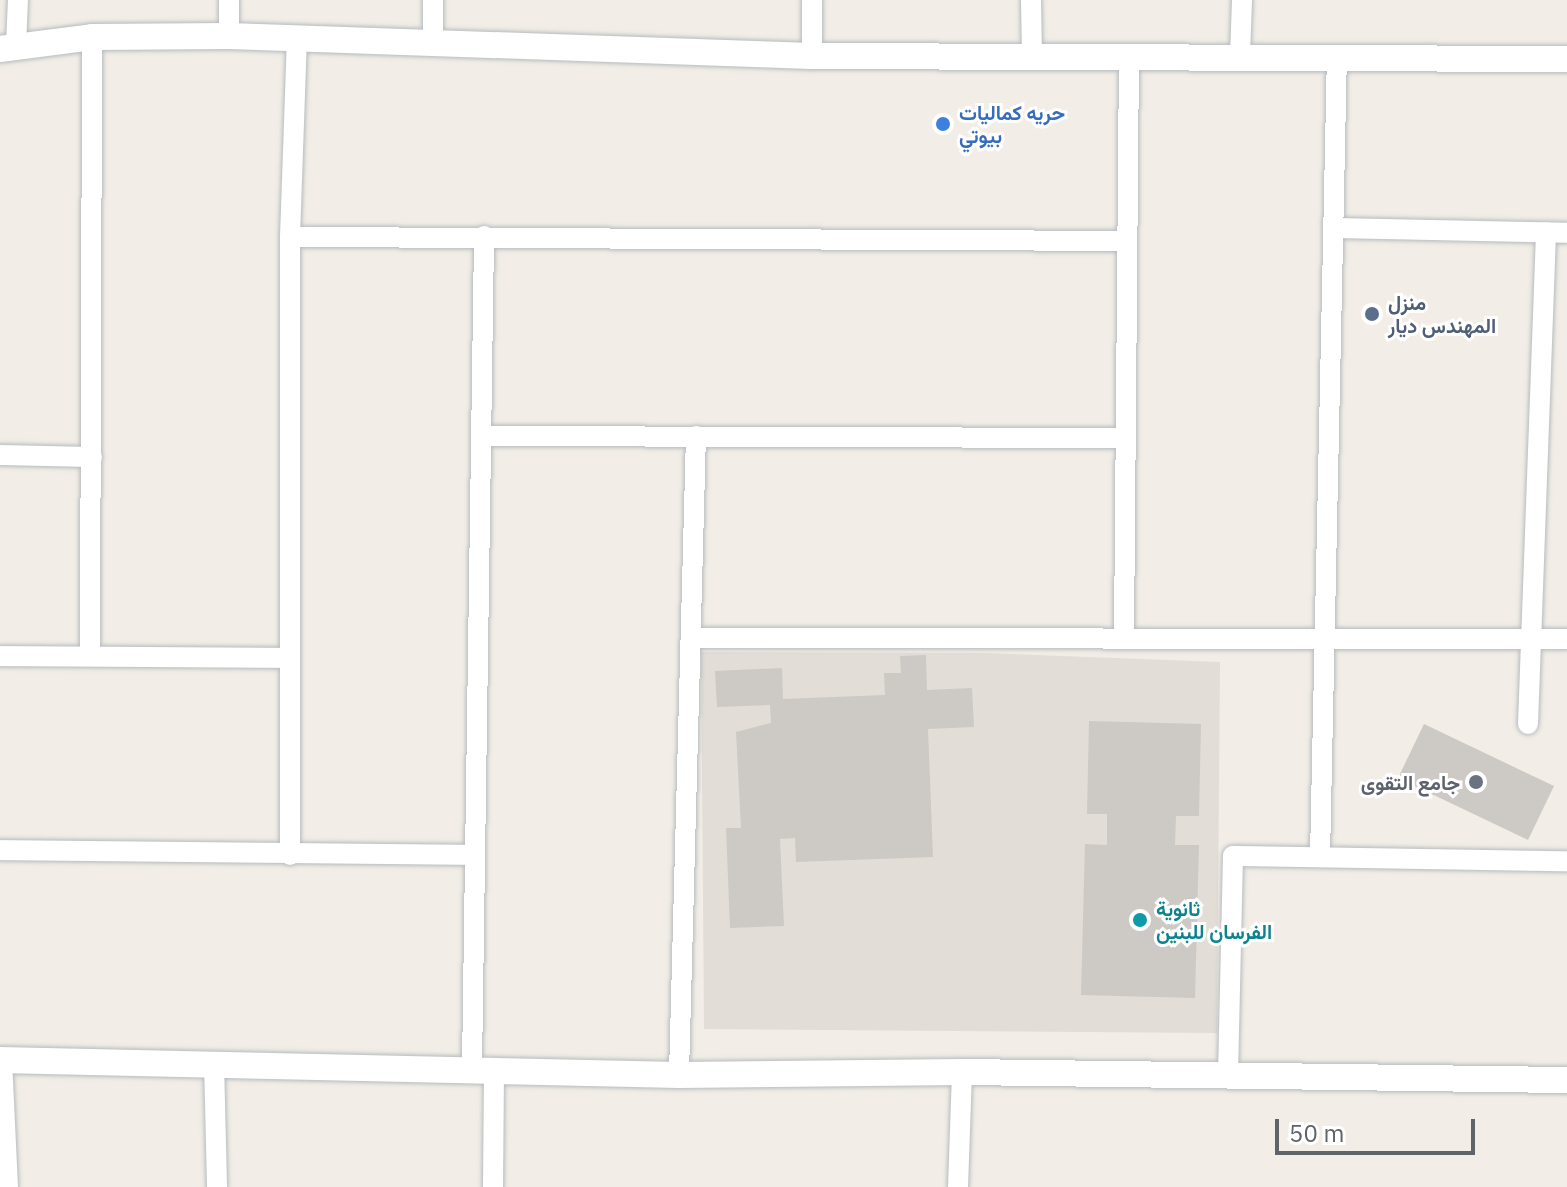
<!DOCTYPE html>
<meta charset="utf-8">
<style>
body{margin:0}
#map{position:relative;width:1567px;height:1187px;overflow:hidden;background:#f2eee7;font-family:"IBM Plex Sans",Vazirmatn,sans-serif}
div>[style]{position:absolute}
.education>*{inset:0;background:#e2ddd6}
.building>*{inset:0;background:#cdc9c4}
.roads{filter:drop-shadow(0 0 2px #b7bbbf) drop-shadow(0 0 2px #b7bbbf)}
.minor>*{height:20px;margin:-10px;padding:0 10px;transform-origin:10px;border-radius:10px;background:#fff}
.tertiary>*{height:26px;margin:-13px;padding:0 13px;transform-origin:13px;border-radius:13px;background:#fff}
.dots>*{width:22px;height:22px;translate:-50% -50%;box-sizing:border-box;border:4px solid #fff;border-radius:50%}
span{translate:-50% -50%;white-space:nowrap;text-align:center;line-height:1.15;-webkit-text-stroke:6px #fff;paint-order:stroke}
.shop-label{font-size:20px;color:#366cbe;font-weight:700}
.left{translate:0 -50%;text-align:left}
.service-label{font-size:20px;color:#4e5e75;font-weight:700}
.worship-label{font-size:20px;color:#5b616d;font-weight:700}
.right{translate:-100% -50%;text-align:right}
.culture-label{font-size:20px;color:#0d838f;font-weight:700}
.scale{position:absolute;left:1275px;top:1119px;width:200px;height:36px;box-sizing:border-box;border:4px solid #5e6469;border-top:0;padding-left:10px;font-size:24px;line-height:28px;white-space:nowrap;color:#5e6469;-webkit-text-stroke:6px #fff;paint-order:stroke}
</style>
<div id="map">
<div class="education">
<i style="clip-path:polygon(701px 652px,985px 653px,1220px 662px,1217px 1033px,704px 1029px)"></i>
</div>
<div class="building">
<i style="clip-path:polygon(926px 655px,927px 690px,972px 688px,974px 727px,928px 729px,933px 857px,796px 862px,795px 838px,780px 839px,784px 926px,730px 928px,726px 828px,741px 828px,736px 732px,771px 723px,770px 705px,717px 707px,715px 671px,782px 668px,783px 699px,885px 695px,884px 673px,901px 673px,900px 656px)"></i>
<i style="clip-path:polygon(1089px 721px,1201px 724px,1199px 816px,1176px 816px,1175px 845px,1199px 845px,1195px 998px,1081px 995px,1085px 844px,1107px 845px,1107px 814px,1087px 814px)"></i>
<i style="clip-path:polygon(1424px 724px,1554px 786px,1528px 840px,1398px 778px)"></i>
</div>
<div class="roads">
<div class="minor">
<i style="left:1031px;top:0;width:57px;rotate:89deg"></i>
<i style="left:229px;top:36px;width:36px;rotate:-90deg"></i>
<i style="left:433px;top:39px;width:39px;rotate:-90deg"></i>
<i style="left:16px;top:45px;width:45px;rotate:-87.5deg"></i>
<i style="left:1240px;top:55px;width:55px;rotate:-87.9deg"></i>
<i style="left:812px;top:56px;width:56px;rotate:-90deg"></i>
<i style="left:1333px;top:228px;width:234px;rotate:1.2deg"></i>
<i style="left:290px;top:237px;width:834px;rotate:0.27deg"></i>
<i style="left:481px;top:436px;width:643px;rotate:0.18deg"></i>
<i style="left:0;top:455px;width:92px;rotate:1.2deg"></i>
<i style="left:1124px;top:637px;width:582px;rotate:-89.51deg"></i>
<i style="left:691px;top:638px;width:876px;rotate:0.07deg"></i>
<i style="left:0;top:656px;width:290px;rotate:0.4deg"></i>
<i style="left:90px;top:656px;width:619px;rotate:-89.81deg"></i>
<i style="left:1528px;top:724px;width:492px;rotate:-87.9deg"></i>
<i style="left:0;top:850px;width:475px;rotate:0.6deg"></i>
<i style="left:290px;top:855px;width:618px;rotate:-90deg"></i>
<i style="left:290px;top:237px;width:198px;rotate:-88deg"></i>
<i style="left:1320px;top:857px;width:802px;rotate:-88.79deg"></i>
<i style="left:2px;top:1060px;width:127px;rotate:87.3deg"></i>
<i style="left:214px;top:1062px;width:125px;rotate:88.6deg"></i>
<i style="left:472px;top:1067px;width:831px;rotate:-89.17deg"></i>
<i style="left:679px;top:1075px;width:639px;rotate:-88.48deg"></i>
<i style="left:1228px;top:1076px;width:220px;rotate:-88.7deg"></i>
<i style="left:1233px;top:856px;width:334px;rotate:0.9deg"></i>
<i style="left:493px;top:1187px;width:118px;rotate:-89.5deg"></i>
<i style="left:958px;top:1187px;width:115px;rotate:-88deg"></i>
</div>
<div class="tertiary">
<i style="left:0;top:49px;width:93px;rotate:-7.4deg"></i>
<i style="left:92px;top:37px;width:137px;rotate:-0.4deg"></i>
<i style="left:229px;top:36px;width:583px;rotate:1.96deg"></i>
<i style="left:812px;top:56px;width:755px;rotate:0.23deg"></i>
<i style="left:0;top:1060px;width:679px;rotate:1.27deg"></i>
<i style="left:679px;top:1075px;width:283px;rotate:-0.6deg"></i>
<i style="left:962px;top:1072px;width:605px;rotate:0.76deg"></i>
</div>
</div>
<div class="dots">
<i style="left:943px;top:124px;background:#3f7fe0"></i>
<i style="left:1372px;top:314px;background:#5c6f8a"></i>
<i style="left:1476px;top:782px;background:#6b7280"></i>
<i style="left:1140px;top:920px;background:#0f9aa8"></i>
</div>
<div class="shop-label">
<span class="left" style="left:959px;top:124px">حريه كماليات<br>بيوتي</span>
</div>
<div class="service-label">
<span class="left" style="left:1388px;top:314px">منزل<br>المهندس ديار</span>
</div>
<div class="worship-label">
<span class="right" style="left:1460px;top:782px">جامع التقوى</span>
</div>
<div class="culture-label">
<span class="left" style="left:1156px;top:920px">ثانوية<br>الفرسان للبنين</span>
</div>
<div class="scale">50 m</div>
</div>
